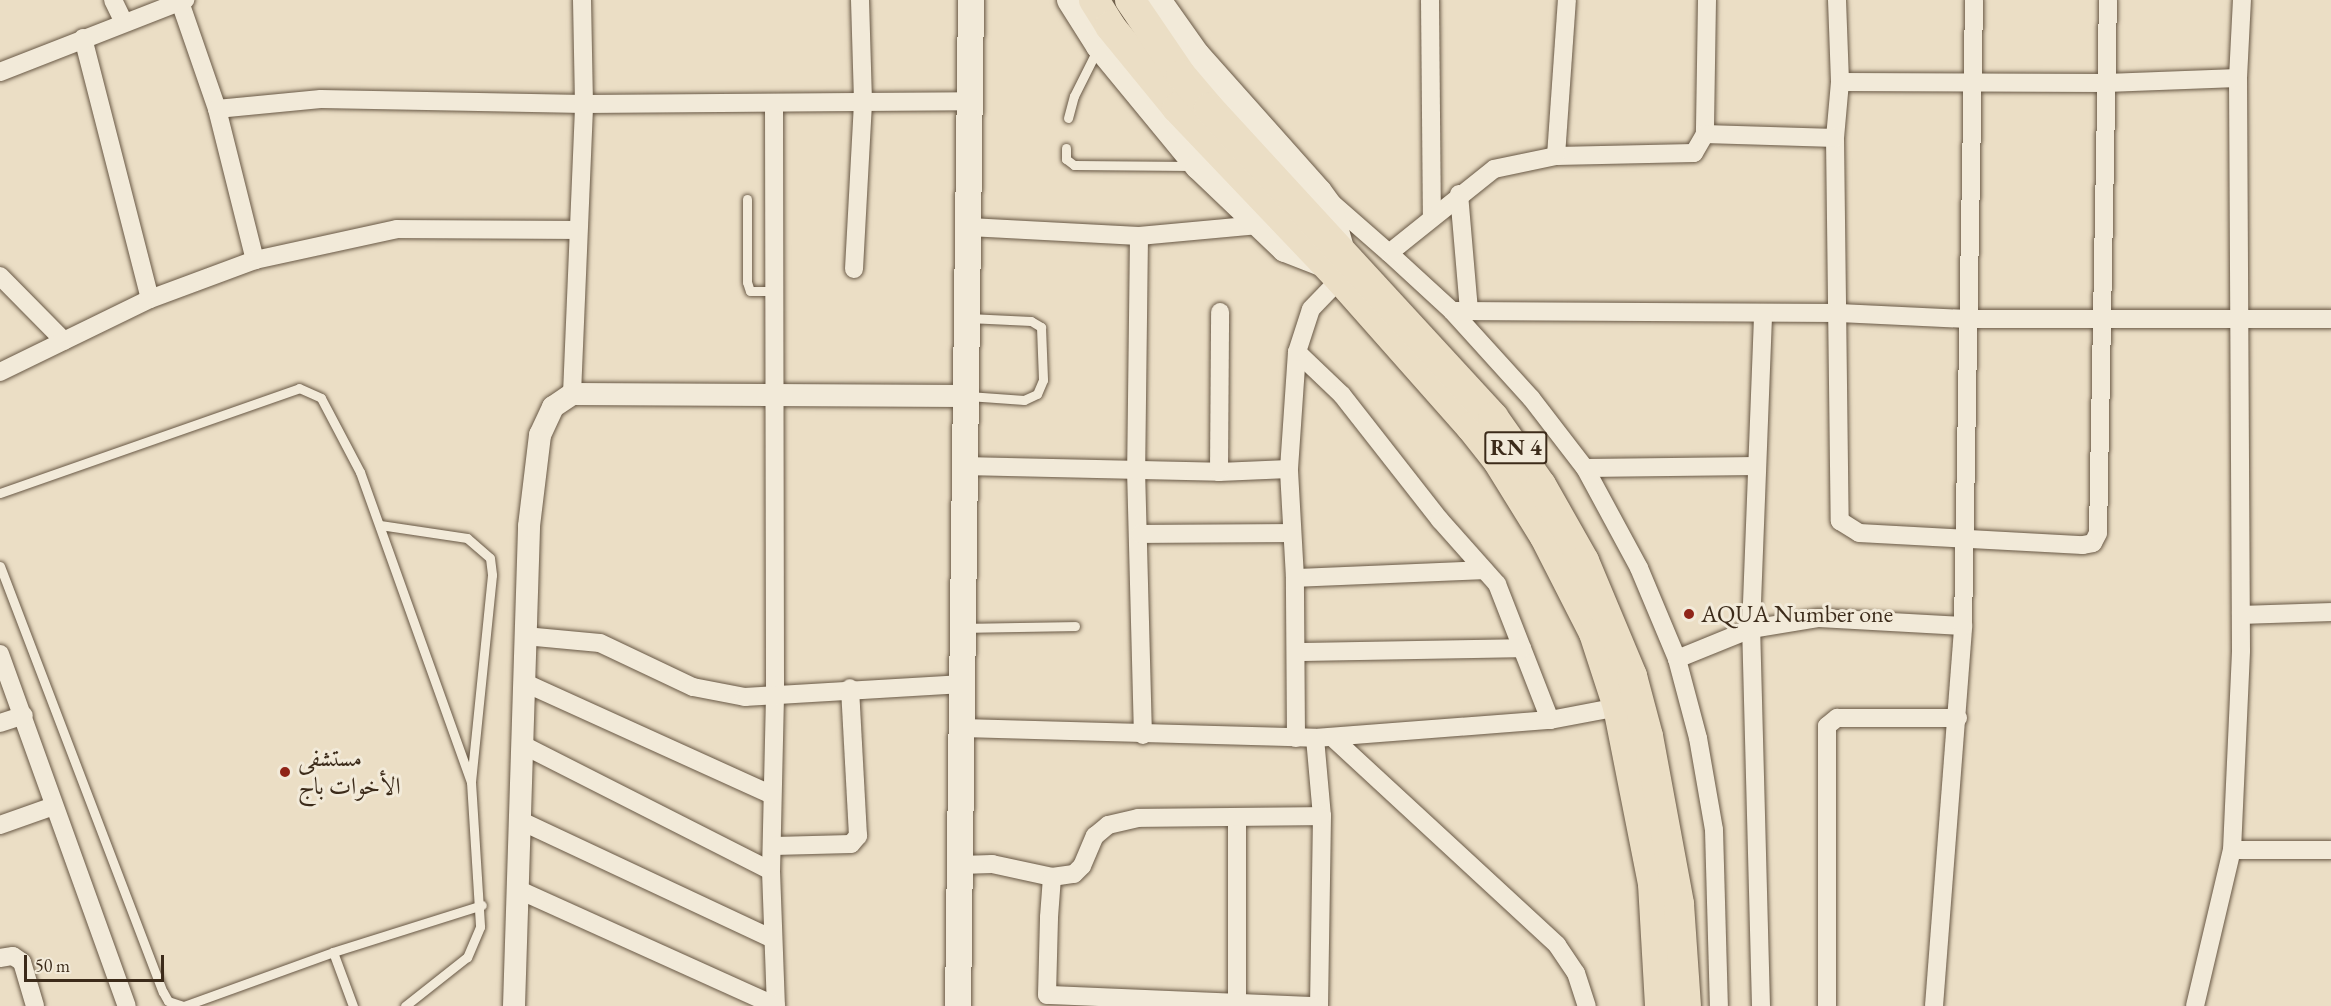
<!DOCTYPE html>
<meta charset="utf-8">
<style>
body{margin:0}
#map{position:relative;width:2331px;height:1006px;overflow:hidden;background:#ebdec5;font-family:"EB Garamond",Amiri,serif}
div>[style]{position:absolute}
.roads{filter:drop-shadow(0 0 2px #685845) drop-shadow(0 0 2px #685845)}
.service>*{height:9px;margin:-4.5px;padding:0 4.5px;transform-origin:4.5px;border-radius:4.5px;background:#f2ead9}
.minor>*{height:18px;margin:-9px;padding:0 9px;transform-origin:9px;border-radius:9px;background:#f2ead9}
.tertiary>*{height:22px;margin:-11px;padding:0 11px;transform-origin:11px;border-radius:11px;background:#f2ead9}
.secondary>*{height:26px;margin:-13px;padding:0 13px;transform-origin:13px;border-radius:13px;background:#f2ead9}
.trunk>*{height:30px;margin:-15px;padding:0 15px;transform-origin:15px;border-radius:15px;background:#ebdec5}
.dots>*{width:16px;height:16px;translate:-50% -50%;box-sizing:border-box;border:3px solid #f2ead9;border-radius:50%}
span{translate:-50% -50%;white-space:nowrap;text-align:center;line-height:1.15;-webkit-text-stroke:6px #f2ead9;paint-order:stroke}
.shield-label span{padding:2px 4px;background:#f2ead9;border:2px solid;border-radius:4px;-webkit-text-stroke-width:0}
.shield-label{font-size:22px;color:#3c2b1a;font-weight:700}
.poi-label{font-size:24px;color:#3c2b1a}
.left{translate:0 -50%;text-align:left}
.scale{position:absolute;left:24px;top:955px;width:140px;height:27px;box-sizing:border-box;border:3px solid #3c2b1a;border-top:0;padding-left:8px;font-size:18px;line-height:21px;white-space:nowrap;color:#3c2b1a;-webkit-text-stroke:4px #f2ead9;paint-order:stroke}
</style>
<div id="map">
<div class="roads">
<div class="service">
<i style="left:1068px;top:118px;width:23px;rotate:-75deg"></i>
<i style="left:1074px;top:96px;width:54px;rotate:-63.4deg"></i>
<i style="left:1066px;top:148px;width:11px;rotate:90deg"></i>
<i style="left:1066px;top:159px;width:10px;rotate:37deg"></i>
<i style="left:1074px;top:165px;width:118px;rotate:0.5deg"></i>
<i style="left:747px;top:199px;width:83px;rotate:90deg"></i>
<i style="left:747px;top:282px;width:9px;rotate:72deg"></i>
<i style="left:750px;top:291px;width:23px"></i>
<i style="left:968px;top:318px;width:63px;rotate:2.7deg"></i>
<i style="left:1031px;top:321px;width:12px;rotate:31deg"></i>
<i style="left:1041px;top:327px;width:53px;rotate:87.8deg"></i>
<i style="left:1043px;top:380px;width:15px;rotate:113deg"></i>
<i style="left:1037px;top:394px;width:14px;rotate:155deg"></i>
<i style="left:1024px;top:400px;width:56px;rotate:-175.9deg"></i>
<i style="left:0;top:493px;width:317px;rotate:-19.3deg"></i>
<i style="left:299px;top:388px;width:24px;rotate:24deg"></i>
<i style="left:321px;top:398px;width:84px;rotate:62.2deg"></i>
<i style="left:360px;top:472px;width:329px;rotate:70.3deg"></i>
<i style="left:380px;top:525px;width:88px;rotate:8.5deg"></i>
<i style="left:467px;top:538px;width:30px;rotate:41deg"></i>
<i style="left:490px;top:558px;width:17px;rotate:83deg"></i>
<i style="left:492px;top:575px;width:208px;rotate:95.8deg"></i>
<i style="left:471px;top:782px;width:145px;rotate:86.4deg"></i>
<i style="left:480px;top:927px;width:33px;rotate:113deg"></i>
<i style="left:467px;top:957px;width:79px;rotate:141.7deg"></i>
<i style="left:0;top:566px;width:456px;rotate:69.1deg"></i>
<i style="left:163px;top:992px;width:10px;rotate:61deg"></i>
<i style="left:168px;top:1001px;width:16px;rotate:18deg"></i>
<i style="left:963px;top:628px;width:112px;rotate:-1deg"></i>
<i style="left:333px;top:952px;width:58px;rotate:69.7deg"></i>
<i style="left:184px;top:1006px;width:158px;rotate:-19.9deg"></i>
<i style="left:333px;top:952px;width:156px;rotate:-17.5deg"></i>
</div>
<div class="minor">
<i style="left:113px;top:0;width:25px;rotate:64deg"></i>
<i style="left:1430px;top:0;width:218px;rotate:89.5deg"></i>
<i style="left:1707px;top:0;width:134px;rotate:90.9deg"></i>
<i style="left:1705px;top:134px;width:22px;rotate:120deg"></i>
<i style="left:1694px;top:153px;width:138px;rotate:178.8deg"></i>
<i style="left:1556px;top:156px;width:63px;rotate:168.2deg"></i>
<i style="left:1494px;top:169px;width:134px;rotate:141.3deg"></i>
<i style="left:1389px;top:253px;width:86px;rotate:42.6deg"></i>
<i style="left:1452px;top:311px;width:118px;rotate:47.8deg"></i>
<i style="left:1531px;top:398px;width:88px;rotate:52.4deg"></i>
<i style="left:1585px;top:468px;width:114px;rotate:61.6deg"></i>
<i style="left:1639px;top:568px;width:99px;rotate:67.3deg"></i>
<i style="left:1677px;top:659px;width:82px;rotate:75.1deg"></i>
<i style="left:1698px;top:738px;width:93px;rotate:80.1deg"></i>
<i style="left:1714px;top:830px;width:176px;rotate:88.4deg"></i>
<i style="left:1837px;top:0;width:82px;rotate:87.9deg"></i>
<i style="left:1840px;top:82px;width:56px;rotate:95.1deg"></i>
<i style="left:1835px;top:138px;width:383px;rotate:89.3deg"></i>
<i style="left:1840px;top:521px;width:22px;rotate:32deg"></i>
<i style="left:1859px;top:533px;width:224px;rotate:3.1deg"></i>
<i style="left:2083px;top:545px;width:10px;rotate:-11deg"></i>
<i style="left:2093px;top:543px;width:11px;rotate:-63deg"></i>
<i style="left:2098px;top:533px;width:533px;rotate:-88.93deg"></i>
<i style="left:180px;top:2px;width:113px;rotate:70.9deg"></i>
<i style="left:217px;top:109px;width:156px;rotate:75.9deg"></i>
<i style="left:83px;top:38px;width:269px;rotate:75.6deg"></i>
<i style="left:0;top:72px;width:199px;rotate:-21.3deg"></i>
<i style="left:1840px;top:82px;width:266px;rotate:0.2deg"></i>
<i style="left:2106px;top:83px;width:132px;rotate:-2.2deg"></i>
<i style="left:774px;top:104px;width:592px;rotate:89.9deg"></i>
<i style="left:775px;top:696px;width:175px;rotate:91.3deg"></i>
<i style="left:771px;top:871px;width:135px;rotate:87.9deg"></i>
<i style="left:217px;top:109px;width:104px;rotate:-5.5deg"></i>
<i style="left:321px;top:99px;width:263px;rotate:1.1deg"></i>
<i style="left:584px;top:104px;width:387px;rotate:-0.4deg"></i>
<i style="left:1705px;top:134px;width:130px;rotate:1.8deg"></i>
<i style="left:1556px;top:156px;width:156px;rotate:-86deg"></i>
<i style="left:1459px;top:194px;width:117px;rotate:85.1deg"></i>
<i style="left:1325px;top:197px;width:85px;rotate:41.2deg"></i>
<i style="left:969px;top:227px;width:170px;rotate:3deg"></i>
<i style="left:1139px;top:236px;width:120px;rotate:-5.3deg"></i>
<i style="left:1139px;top:236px;width:233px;rotate:90.7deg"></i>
<i style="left:1136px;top:469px;width:266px;rotate:88.5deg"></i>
<i style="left:854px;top:269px;width:168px;rotate:-86.9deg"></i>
<i style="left:863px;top:101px;width:101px;rotate:-91.7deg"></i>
<i style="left:0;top:276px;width:91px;rotate:45.4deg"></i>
<i style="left:1452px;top:311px;width:387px;rotate:0.3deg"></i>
<i style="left:1839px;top:313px;width:129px;rotate:2.7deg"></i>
<i style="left:1968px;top:319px;width:363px"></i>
<i style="left:1297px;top:352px;width:62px;rotate:43.7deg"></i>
<i style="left:1342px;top:395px;width:159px;rotate:51.9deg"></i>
<i style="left:1440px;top:520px;width:86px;rotate:48.3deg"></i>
<i style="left:1497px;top:584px;width:146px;rotate:68.7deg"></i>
<i style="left:1550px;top:720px;width:69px;rotate:-10.8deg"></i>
<i style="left:0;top:372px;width:167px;rotate:-26deg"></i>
<i style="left:150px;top:299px;width:112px;rotate:-20.4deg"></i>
<i style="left:255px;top:260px;width:145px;rotate:-12.3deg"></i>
<i style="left:397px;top:229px;width:179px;rotate:0.3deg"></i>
<i style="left:572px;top:394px;width:290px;rotate:-87.6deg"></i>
<i style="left:584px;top:104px;width:104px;rotate:-91.1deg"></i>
<i style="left:963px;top:466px;width:256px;rotate:1.3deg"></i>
<i style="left:1219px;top:472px;width:70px;rotate:-2.5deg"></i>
<i style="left:1585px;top:468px;width:172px;rotate:-0.7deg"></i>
<i style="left:1219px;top:472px;width:160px;rotate:-89.6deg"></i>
<i style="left:1140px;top:534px;width:150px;rotate:-0.4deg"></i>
<i style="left:1295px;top:578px;width:189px;rotate:-2.4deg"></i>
<i style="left:2241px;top:615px;width:90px;rotate:-1.9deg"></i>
<i style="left:525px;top:636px;width:75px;rotate:5.3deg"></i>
<i style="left:600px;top:643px;width:103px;rotate:25.3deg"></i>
<i style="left:693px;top:687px;width:53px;rotate:10.9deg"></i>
<i style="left:745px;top:697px;width:218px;rotate:-3.4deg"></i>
<i style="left:1297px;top:652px;width:225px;rotate:-1deg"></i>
<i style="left:0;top:654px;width:374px;rotate:70.2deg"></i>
<i style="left:1677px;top:659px;width:80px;rotate:-22.1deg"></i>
<i style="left:1751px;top:629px;width:316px;rotate:-87.8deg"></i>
<i style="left:523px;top:682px;width:273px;rotate:24.4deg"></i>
<i style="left:0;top:723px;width:25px;rotate:-18deg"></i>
<i style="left:962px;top:728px;width:353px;rotate:1.6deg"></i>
<i style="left:1315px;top:738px;width:236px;rotate:-4.4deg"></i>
<i style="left:1296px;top:738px;width:160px;rotate:-90.4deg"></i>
<i style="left:1295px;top:578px;width:109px;rotate:-93.2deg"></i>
<i style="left:1289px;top:469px;width:117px;rotate:-86.1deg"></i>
<i style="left:1297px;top:352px;width:45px;rotate:-72deg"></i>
<i style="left:1311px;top:309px;width:42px;rotate:-46deg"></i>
<i style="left:1315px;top:738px;width:78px;rotate:84.9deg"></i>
<i style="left:1322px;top:816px;width:190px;rotate:90.9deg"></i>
<i style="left:1333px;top:738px;width:305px;rotate:42.7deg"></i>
<i style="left:1557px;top:945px;width:34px;rotate:56deg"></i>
<i style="left:1576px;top:973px;width:35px;rotate:72deg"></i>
<i style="left:521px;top:744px;width:280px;rotate:26.9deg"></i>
<i style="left:521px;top:821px;width:276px;rotate:25.1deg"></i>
<i style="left:0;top:825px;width:57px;rotate:-19.4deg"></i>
<i style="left:774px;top:846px;width:77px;rotate:-1.5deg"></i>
<i style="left:851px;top:844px;width:11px;rotate:-49deg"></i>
<i style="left:858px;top:836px;width:148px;rotate:-93.1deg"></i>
<i style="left:2232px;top:850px;width:99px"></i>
<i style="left:960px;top:865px;width:32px;rotate:-2deg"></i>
<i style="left:992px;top:864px;width:61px;rotate:12.2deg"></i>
<i style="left:519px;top:890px;width:282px;rotate:24.3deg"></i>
<i style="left:0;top:958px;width:13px;rotate:-9deg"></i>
<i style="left:13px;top:956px;width:11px;rotate:34deg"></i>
<i style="left:22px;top:962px;width:46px;rotate:73.5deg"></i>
<i style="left:1237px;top:1006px;width:189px;rotate:-90deg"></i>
<i style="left:1314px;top:1006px;width:267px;rotate:-177.6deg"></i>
<i style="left:1047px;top:995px;width:78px;rotate:-88.5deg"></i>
<i style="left:1049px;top:917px;width:40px;rotate:-85.7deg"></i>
<i style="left:1052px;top:877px;width:22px;rotate:-8deg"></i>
<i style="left:1074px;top:874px;width:11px;rotate:-45deg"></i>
<i style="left:1082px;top:866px;width:33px;rotate:-67deg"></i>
<i style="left:1095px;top:836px;width:17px;rotate:-40deg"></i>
<i style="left:1108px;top:825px;width:31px;rotate:-13deg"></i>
<i style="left:1138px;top:818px;width:184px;rotate:-0.6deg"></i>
<i style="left:1761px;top:1006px;width:377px;rotate:-91.5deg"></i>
<i style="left:1751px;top:629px;width:69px;rotate:-9.2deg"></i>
<i style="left:1819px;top:618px;width:144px;rotate:3.2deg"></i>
<i style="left:1827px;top:1006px;width:280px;rotate:-90deg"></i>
<i style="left:1827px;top:726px;width:13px;rotate:-39deg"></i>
<i style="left:1837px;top:718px;width:121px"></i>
<i style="left:1934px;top:1006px;width:381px;rotate:-85.6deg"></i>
<i style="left:1963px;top:626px;width:626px;rotate:-88.99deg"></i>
<i style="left:2195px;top:1006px;width:160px;rotate:-76.7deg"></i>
<i style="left:2232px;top:850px;width:200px;rotate:-87.4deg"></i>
<i style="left:2241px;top:650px;width:572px;rotate:-90.3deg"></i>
<i style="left:2238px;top:78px;width:78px;rotate:-87.1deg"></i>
</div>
<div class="tertiary">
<i style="left:514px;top:1006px;width:480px;rotate:-88.2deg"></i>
<i style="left:529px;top:526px;width:92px;rotate:-83.1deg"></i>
<i style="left:540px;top:435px;width:31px;rotate:-65deg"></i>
<i style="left:553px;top:407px;width:23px;rotate:-34deg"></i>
<i style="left:572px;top:394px;width:392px;rotate:0.3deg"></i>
</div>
<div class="secondary">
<i style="left:1070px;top:0;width:54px;rotate:57.8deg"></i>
<i style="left:1099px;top:46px;width:156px;rotate:50.5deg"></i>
<i style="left:1198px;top:166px;width:120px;rotate:43.7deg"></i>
<i style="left:1285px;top:249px;width:44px;rotate:21.3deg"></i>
<i style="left:1158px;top:0;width:67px;rotate:54.7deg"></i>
<i style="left:1197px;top:55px;width:183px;rotate:48.3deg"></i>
<i style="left:1319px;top:192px;width:17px;rotate:54deg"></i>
<i style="left:1329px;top:206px;width:48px;rotate:74.2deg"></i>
<i style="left:958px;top:1006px;width:1006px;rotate:-89.26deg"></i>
</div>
<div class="trunk">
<i style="left:1094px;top:0;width:31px;rotate:58deg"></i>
<i style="left:1110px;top:26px;width:106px;rotate:50.7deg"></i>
<i style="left:1177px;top:108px;width:236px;rotate:46.4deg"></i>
<i style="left:1340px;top:279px;width:198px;rotate:48.5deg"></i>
<i style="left:1471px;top:427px;width:43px;rotate:51.5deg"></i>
<i style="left:1498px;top:461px;width:89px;rotate:58.3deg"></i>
<i style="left:1545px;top:537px;width:108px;rotate:63deg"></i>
<i style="left:1594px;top:633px;width:78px;rotate:72deg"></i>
<i style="left:1618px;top:707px;width:180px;rotate:78.8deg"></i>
<i style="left:1653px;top:884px;width:122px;rotate:86.7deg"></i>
<i style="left:1130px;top:0;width:91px;rotate:55.8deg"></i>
<i style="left:1181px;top:75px;width:43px;rotate:49.7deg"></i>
<i style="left:1209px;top:108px;width:420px;rotate:47.4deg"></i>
<i style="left:1493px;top:417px;width:83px;rotate:54.8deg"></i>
<i style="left:1541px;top:485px;width:87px;rotate:60.5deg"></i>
<i style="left:1584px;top:561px;width:125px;rotate:67.3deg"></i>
<i style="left:1632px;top:676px;width:62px;rotate:75.1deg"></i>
<i style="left:1648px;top:736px;width:171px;rotate:79.5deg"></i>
<i style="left:1679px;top:904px;width:102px;rotate:86.1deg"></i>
</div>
</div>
<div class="dots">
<i style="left:1689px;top:614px;background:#8f2418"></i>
<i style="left:285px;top:772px;background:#8f2418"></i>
</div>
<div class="shield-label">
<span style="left:1516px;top:448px">RN 4</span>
</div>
<div class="poi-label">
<span class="left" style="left:1701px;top:614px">AQUA Number one</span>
<span class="left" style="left:298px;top:772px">مستشفى<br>الأخوات باج</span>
</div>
<div class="scale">50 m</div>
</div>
